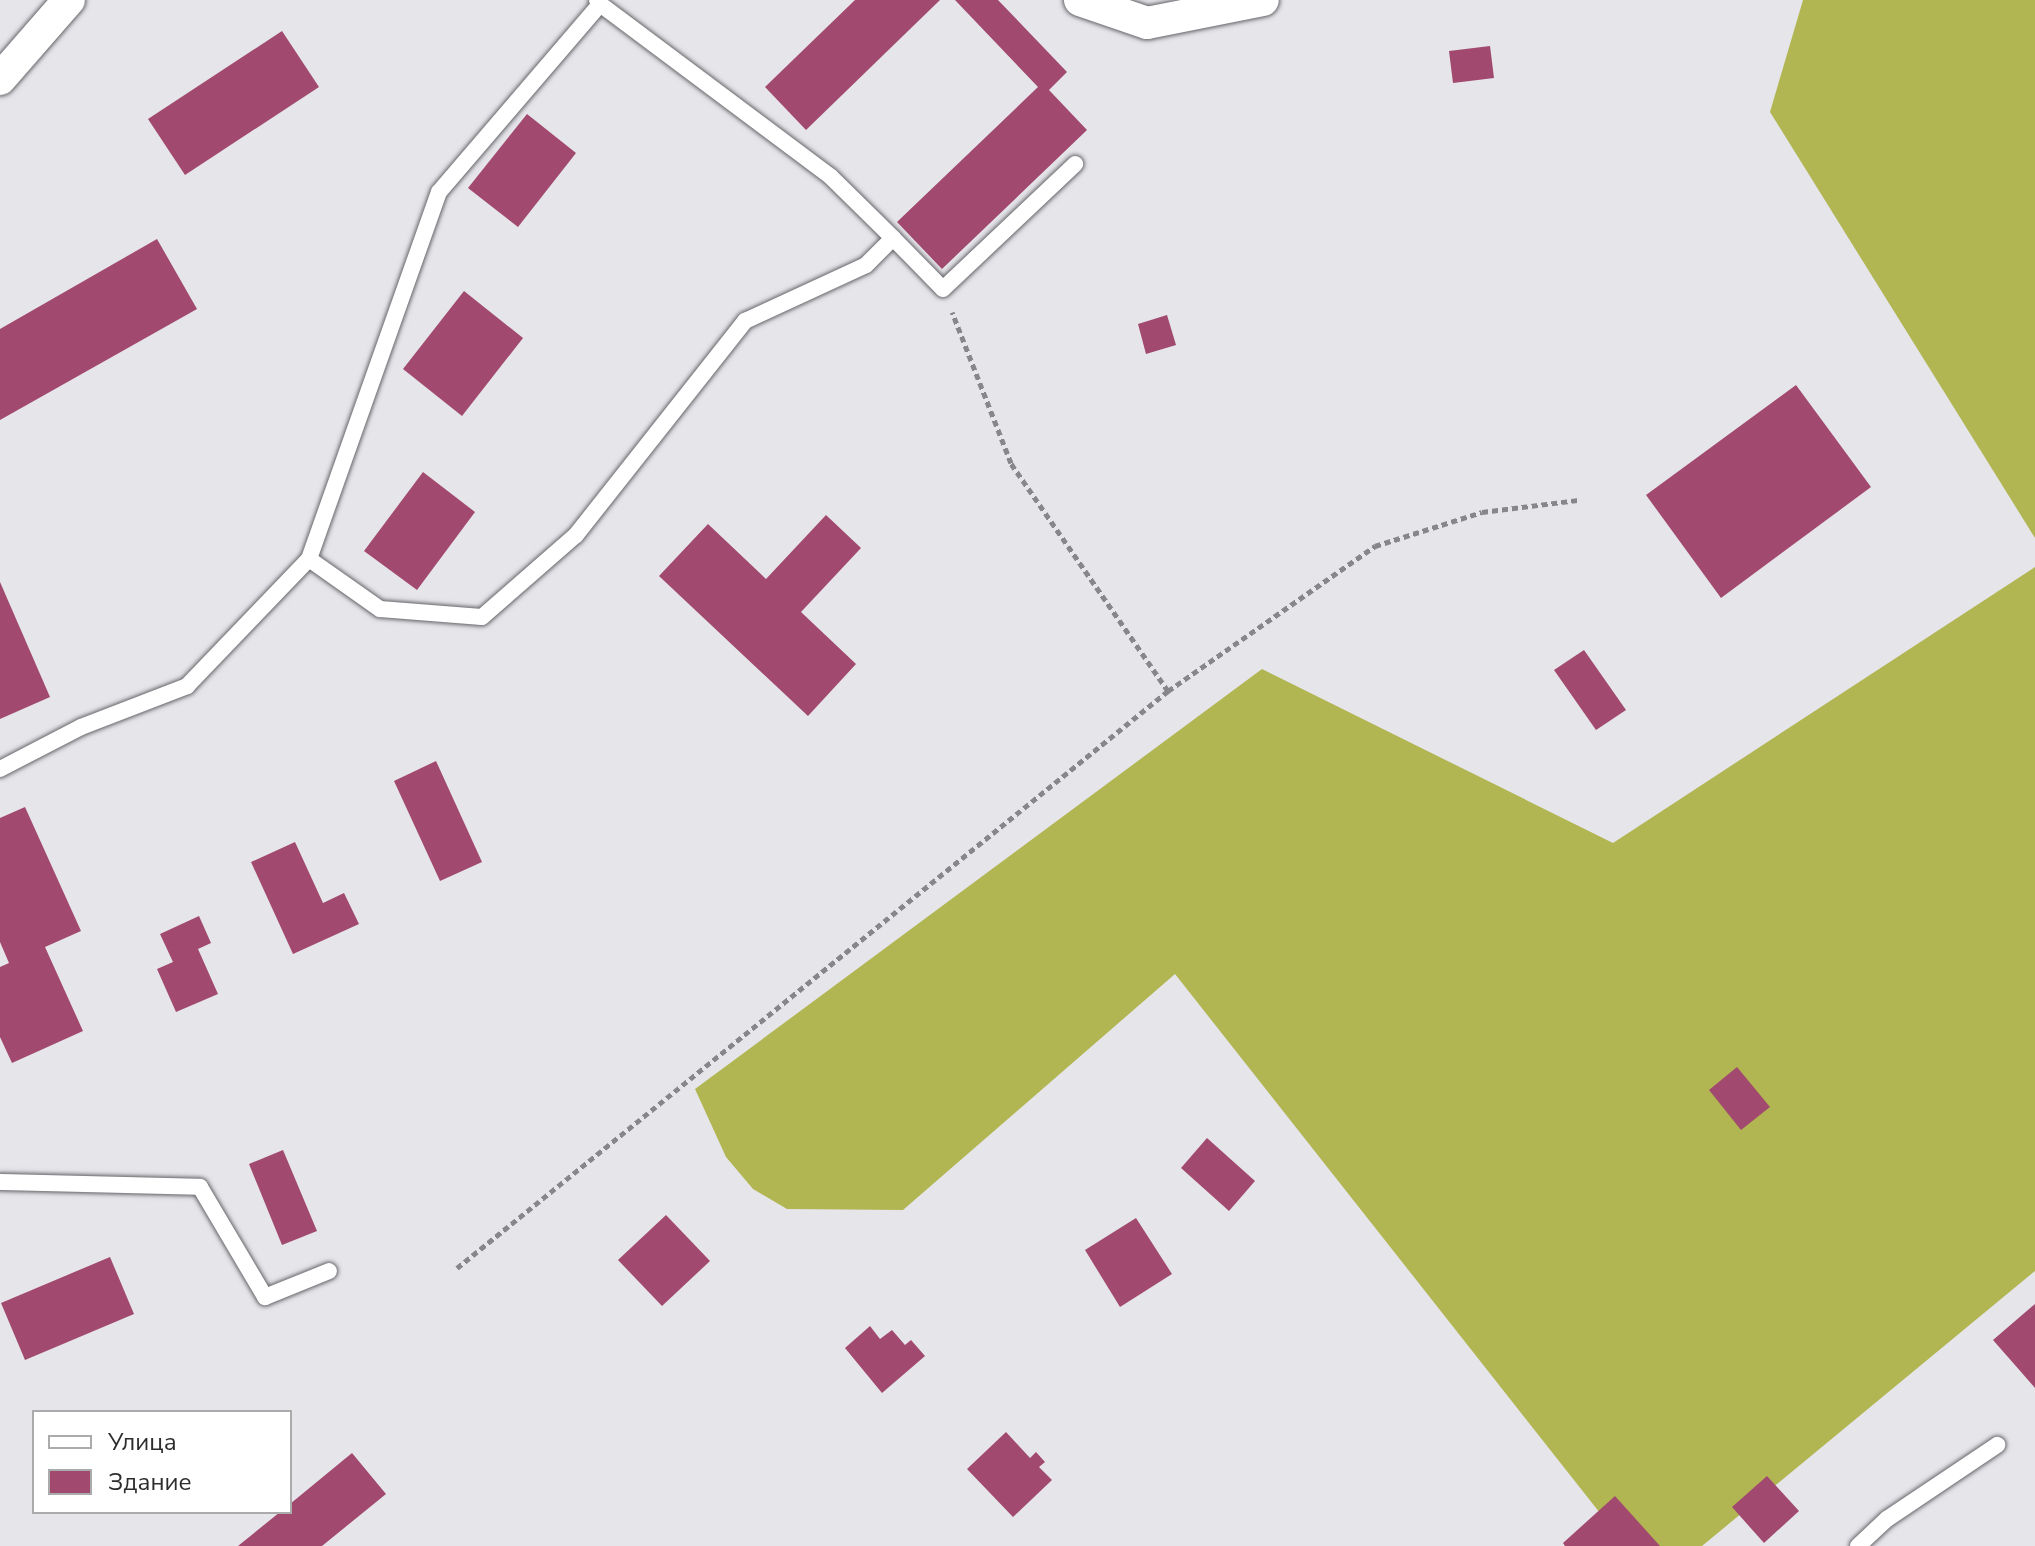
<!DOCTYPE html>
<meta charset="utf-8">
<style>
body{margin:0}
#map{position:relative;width:2035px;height:1546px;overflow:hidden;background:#e6e5ea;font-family:"Nunito Sans",sans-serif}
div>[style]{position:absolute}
.forest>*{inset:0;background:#b1b653}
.building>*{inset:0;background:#a1496e}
.path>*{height:5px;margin-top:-2.5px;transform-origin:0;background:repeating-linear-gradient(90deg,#87878a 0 6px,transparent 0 10px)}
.roads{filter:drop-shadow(0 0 2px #66666a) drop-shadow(0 0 2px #66666a)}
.lane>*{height:16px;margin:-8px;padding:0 8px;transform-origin:8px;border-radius:8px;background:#fff}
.street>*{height:32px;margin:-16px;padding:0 16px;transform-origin:16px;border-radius:16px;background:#fff}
span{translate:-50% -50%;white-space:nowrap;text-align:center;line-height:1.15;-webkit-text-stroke:8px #fff;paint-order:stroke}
.legend{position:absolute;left:32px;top:1410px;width:260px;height:104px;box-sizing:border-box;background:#fff;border:2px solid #ababac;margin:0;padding:10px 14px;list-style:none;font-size:24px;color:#2d2d2f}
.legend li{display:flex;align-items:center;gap:16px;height:40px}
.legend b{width:40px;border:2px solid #ababac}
</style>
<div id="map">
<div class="forest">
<i style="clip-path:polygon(1803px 0,2035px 0,2035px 538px,1770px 112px)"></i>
<i style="clip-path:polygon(2035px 567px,2035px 1271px,1702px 1546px,1626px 1546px,1175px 974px,903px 1210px,787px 1209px,753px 1189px,726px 1157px,695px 1089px,1262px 669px,1613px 843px)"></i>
</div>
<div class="building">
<i style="clip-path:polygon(855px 0,940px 0,806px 130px,765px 87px)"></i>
<i style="clip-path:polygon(955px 0,998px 0,1067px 72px,1049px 90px,1087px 130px,942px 269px,897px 222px,1038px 87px)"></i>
<i style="clip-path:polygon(282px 31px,319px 87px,185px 175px,148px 119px)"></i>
<i style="clip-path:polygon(1490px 46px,1494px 78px,1453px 83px,1449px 51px)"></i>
<i style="clip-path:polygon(527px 114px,576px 153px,518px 227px,468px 188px)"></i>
<i style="clip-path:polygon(157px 239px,197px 309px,0 420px,0 329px)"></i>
<i style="clip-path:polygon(464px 291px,523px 338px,462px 416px,403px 369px)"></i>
<i style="clip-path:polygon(1167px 315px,1176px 345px,1146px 354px,1138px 324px)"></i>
<i style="clip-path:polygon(1796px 385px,1871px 487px,1721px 598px,1646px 495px)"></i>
<i style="clip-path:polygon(423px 472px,475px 512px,417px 590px,364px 551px)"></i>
<i style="clip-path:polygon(826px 515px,861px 548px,801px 612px,856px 664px,808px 716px,659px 576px,708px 524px,766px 579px)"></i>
<i style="clip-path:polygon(0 582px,50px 697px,0 719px)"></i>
<i style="clip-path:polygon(1584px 650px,1626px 710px,1596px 730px,1554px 670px)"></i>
<i style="clip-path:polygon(436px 761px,482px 862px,440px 881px,394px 781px)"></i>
<i style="clip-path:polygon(25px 807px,81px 931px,45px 947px,83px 1031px,12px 1063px,0 1037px,0 967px,9px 963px,0 942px,0 818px)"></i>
<i style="clip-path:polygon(295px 842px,323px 903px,344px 893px,359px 924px,293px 954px,251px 862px)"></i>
<i style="clip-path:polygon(199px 916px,211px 943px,198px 949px,218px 994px,176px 1012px,157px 969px,173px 962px,160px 934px)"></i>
<i style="clip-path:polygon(1737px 1067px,1770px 1107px,1741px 1130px,1709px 1090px)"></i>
<i style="clip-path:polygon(1207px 1138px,1255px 1181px,1229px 1211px,1181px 1168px)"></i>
<i style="clip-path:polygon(283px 1150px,317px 1231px,282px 1245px,249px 1164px)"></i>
<i style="clip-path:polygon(666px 1215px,710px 1261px,662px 1306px,618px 1260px)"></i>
<i style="clip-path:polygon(1136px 1218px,1172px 1274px,1120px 1307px,1085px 1250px)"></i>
<i style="clip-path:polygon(110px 1257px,134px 1314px,25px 1360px,1px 1303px)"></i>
<i style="clip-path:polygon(2035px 1304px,2035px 1388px,1993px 1340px)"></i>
<i style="clip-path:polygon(870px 1326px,880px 1339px,892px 1330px,905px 1345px,911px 1340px,925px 1356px,882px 1393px,845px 1348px)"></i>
<i style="clip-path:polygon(1006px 1432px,1030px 1458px,1036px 1452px,1045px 1462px,1039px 1467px,1052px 1480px,1013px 1517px,967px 1469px)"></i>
<i style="clip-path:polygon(352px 1453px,386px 1494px,322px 1546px,238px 1546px,280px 1512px,290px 1512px,290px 1504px)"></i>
<i style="clip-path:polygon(1767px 1476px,1799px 1511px,1764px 1543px,1732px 1507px)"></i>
<i style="clip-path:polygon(1615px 1496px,1660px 1546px,1565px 1546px,1563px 1543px)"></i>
</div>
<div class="path">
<i style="left:1168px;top:691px;width:253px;rotate:-35deg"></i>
<i style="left:1375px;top:546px;width:112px;rotate:-17.6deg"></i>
<i style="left:1482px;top:512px;width:98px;rotate:-7.1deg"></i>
<i style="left:457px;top:1268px;width:916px;rotate:-39.06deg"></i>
<i style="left:1168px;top:691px;width:277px;rotate:-124.6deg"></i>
<i style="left:1011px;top:463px;width:162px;rotate:-111.3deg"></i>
</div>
<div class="roads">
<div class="lane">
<i style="left:893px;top:238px;width:71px;rotate:45.6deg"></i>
<i style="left:943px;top:289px;width:182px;rotate:-43.4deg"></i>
<i style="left:309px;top:559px;width:87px;rotate:35.2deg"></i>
<i style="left:380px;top:609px;width:102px;rotate:4.5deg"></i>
<i style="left:482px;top:617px;width:125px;rotate:-41.1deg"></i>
<i style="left:576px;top:535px;width:273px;rotate:-51.7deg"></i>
<i style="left:745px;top:321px;width:133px;rotate:-24.8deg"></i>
<i style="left:866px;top:265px;width:38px;rotate:-45deg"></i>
<i style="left:893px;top:238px;width:88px;rotate:-135.5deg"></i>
<i style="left:830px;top:176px;width:287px;rotate:-143.2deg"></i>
<i style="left:0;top:769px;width:91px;rotate:-27.4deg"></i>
<i style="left:81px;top:727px;width:114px;rotate:-21.1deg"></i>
<i style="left:187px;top:686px;width:176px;rotate:-46.2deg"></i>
<i style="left:309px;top:559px;width:389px;rotate:-70.5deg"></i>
<i style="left:439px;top:192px;width:248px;rotate:-49.4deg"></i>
<i style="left:600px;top:4px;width:5px;rotate:-127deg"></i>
<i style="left:0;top:1182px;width:200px;rotate:1.4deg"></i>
<i style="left:200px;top:1187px;width:128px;rotate:59.4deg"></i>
<i style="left:265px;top:1297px;width:69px;rotate:-22.1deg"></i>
<i style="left:1858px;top:1546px;width:40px;rotate:-43deg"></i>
<i style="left:1887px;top:1519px;width:133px;rotate:-33.9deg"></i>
</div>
<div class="street">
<i style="left:1080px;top:0;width:71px;rotate:18.9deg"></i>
<i style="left:1147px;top:23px;width:118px;rotate:-11.2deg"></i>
<i style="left:0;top:79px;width:105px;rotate:-48.9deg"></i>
</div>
</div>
<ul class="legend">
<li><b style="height:10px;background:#fff"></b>Улица</li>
<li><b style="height:22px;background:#a1496e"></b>Здание</li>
</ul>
</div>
